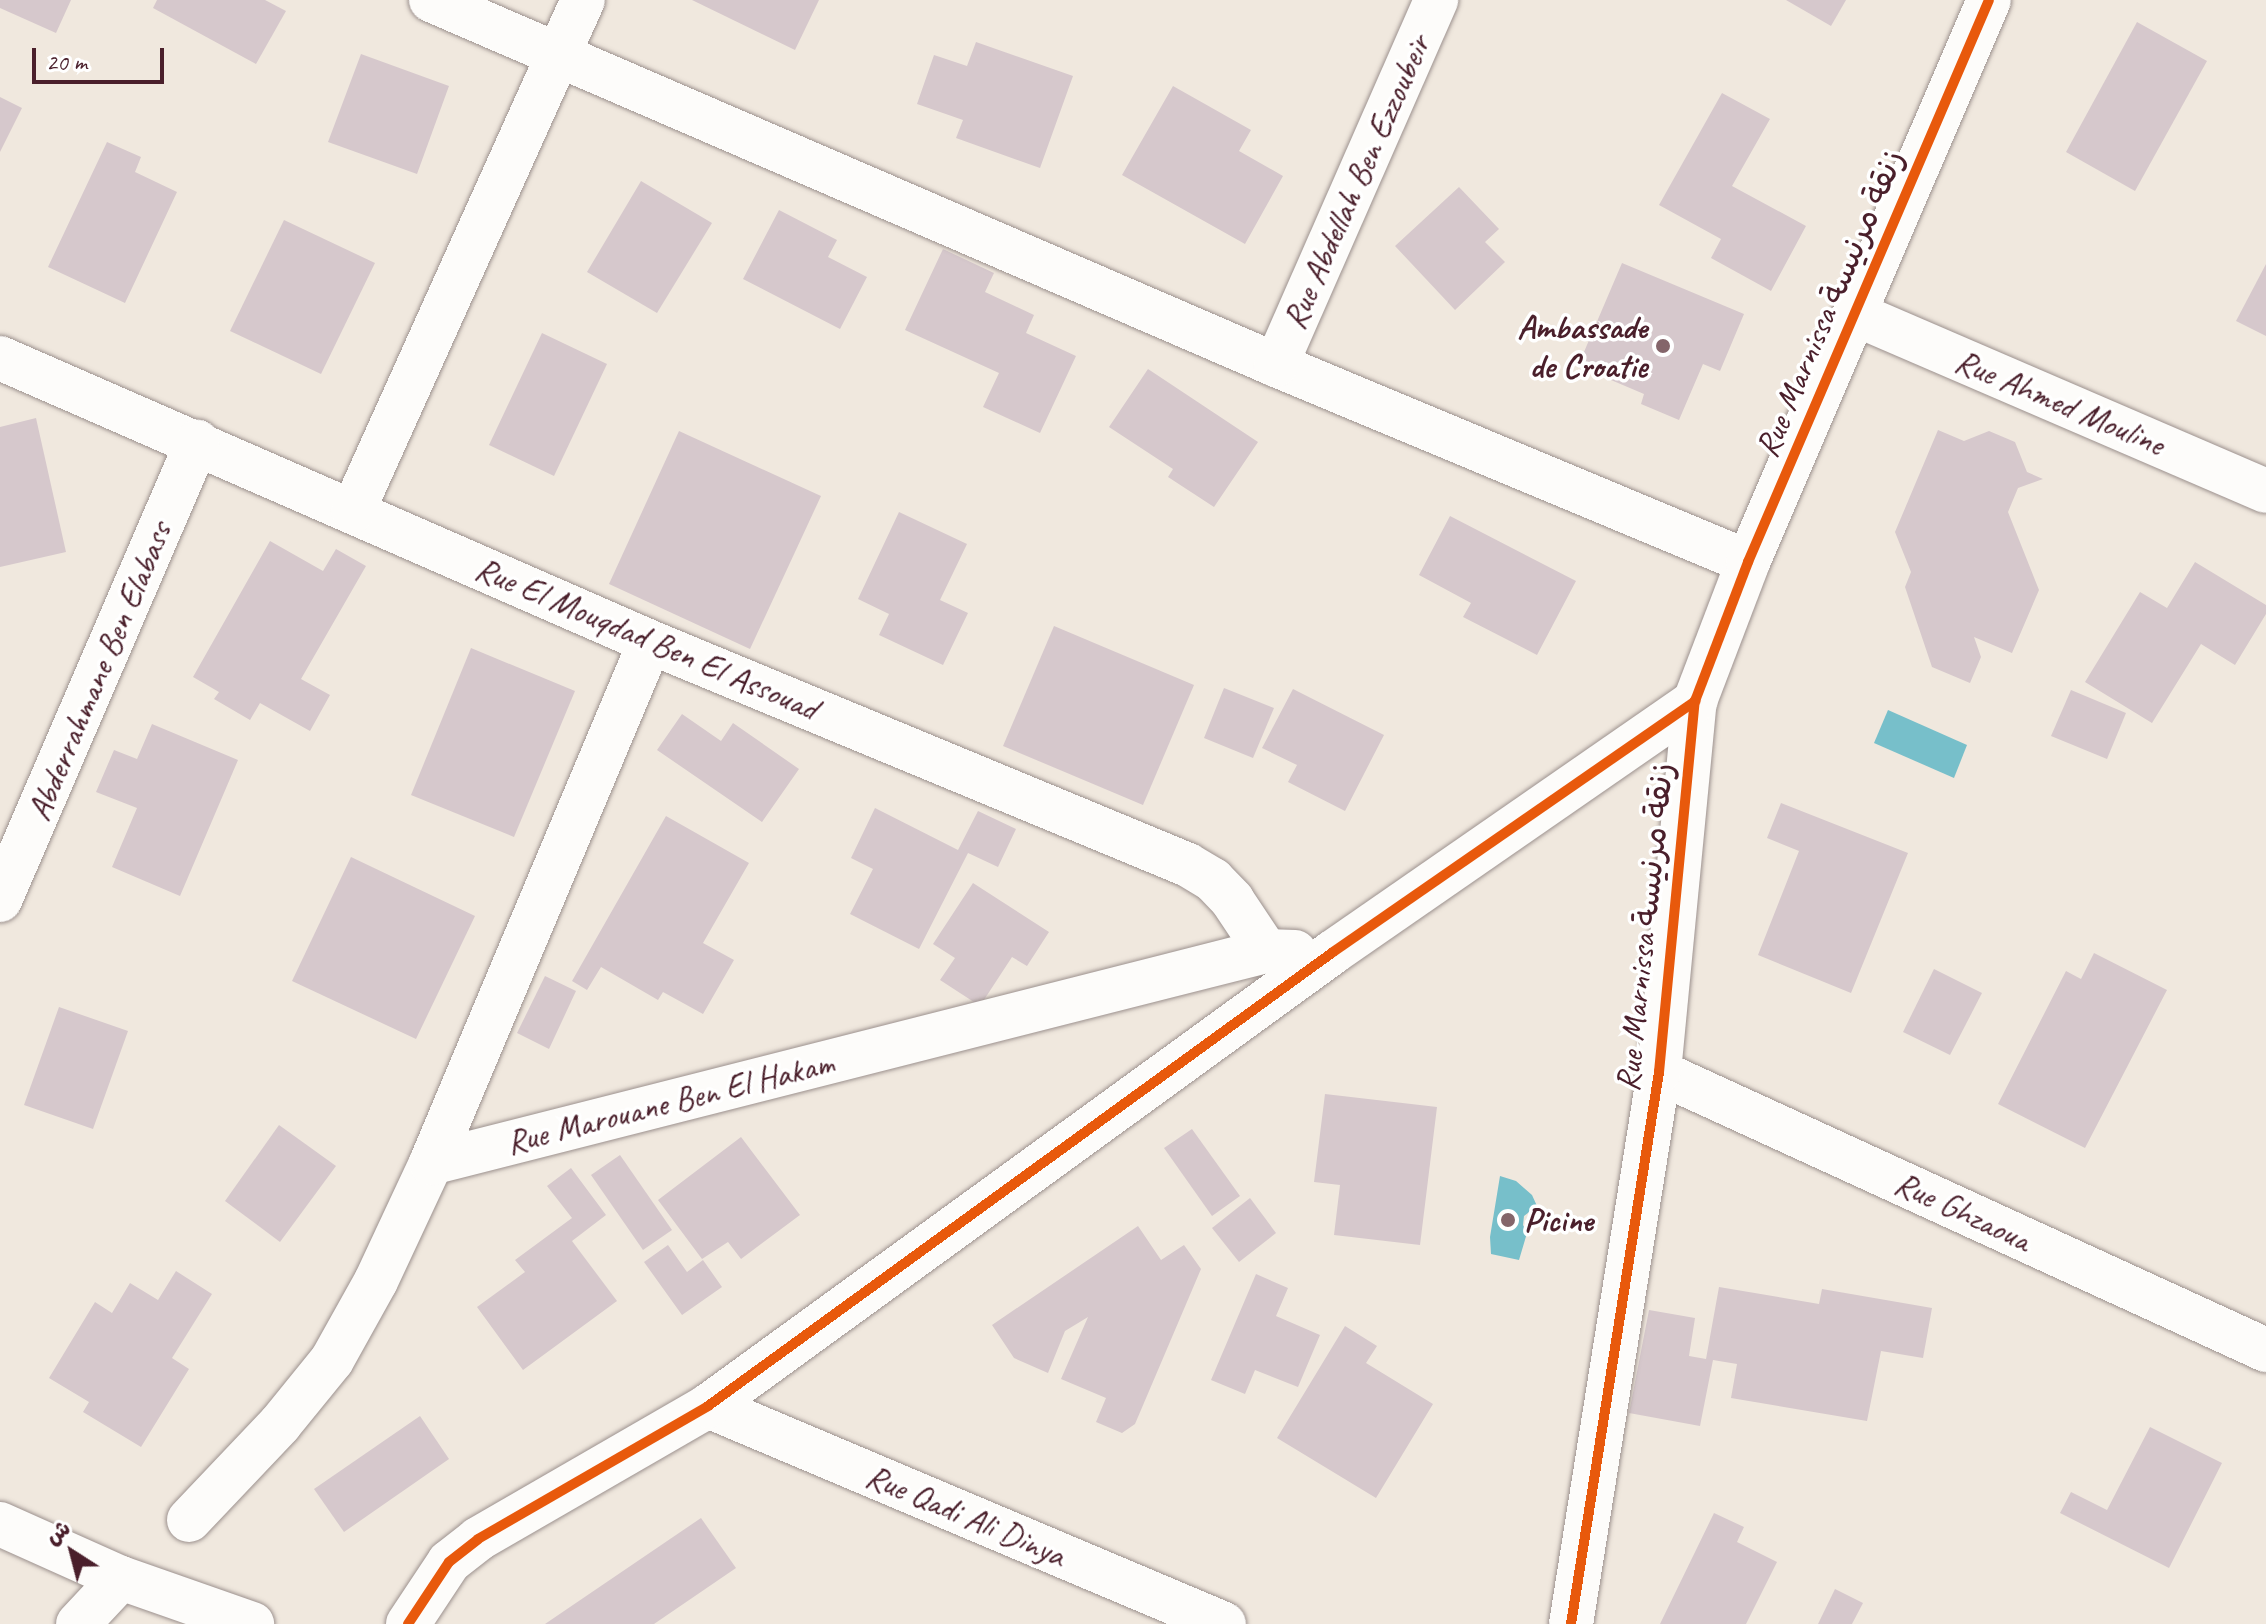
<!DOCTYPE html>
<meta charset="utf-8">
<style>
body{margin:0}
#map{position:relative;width:2266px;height:1624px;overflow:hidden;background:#f0e8de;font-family:Caveat,"Playpen Sans Arabic",sans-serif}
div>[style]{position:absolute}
.water>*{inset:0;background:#77bfca}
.building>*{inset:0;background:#d6c8cc}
.roads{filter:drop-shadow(0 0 2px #9c918e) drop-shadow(0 0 2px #9c918e)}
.street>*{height:44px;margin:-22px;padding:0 22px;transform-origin:22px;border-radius:22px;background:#fdfcfa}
.cycleway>*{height:10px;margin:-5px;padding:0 5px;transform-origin:5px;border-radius:5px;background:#e8590c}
.dots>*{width:22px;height:22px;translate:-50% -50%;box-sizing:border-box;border:4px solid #fff;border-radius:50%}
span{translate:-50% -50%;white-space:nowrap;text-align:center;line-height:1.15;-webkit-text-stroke:7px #fff;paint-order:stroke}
.street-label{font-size:34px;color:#4a1f2b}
.poi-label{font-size:34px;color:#4a1f2b;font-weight:700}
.right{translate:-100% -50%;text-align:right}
.left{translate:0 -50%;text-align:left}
.north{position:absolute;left:32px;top:1512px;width:80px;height:80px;-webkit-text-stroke:6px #fff;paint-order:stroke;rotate:324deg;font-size:22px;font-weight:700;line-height:32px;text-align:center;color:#4a1f2b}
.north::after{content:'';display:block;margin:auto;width:28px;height:36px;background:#4a1f2b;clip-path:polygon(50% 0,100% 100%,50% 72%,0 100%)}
.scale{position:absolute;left:32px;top:48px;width:132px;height:36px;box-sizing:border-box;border:4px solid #4a1f2b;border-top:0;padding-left:10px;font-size:24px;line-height:28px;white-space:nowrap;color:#4a1f2b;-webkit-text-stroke:6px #fff;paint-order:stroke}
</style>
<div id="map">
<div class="water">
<i style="clip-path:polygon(1888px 710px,1967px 745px,1954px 778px,1874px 743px)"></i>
<i style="clip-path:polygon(1500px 1176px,1516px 1181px,1532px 1195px,1537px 1206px,1524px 1216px,1523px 1225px,1527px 1233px,1519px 1260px,1491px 1254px,1490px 1237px)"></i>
</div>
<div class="building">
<i style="clip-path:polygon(0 0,71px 0,56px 33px,0 8px)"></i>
<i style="clip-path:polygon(157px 0,265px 0,286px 11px,256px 64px,153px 8px)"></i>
<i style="clip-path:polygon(692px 0,819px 0,795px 50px)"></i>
<i style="clip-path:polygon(1786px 0,1846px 0,1831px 26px)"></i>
<i style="clip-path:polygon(2137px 22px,2207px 61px,2135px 191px,2066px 152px)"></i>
<i style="clip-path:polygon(976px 42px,1073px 76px,1040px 168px,956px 138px,963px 120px,917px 104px,934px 55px,967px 66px)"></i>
<i style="clip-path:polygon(361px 54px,449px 86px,417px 174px,328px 142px)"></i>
<i style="clip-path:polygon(1173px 86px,1251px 130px,1239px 151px,1283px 176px,1245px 244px,1122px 175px)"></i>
<i style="clip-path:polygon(1722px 93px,1770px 119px,1732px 186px,1806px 226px,1771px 291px,1711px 258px,1721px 239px,1659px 205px)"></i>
<i style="clip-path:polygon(0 97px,22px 108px,0 152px)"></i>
<i style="clip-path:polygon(107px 142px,141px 157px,135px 172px,177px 192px,125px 303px,48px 267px)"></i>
<i style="clip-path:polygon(641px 181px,712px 223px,657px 313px,587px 272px)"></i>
<i style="clip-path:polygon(1459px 187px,1499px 229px,1485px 242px,1505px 262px,1455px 310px,1395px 246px)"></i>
<i style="clip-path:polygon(779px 210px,837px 240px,828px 257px,867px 277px,840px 329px,743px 279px)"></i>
<i style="clip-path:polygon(284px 220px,375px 263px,321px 374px,230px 331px)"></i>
<i style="clip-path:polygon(943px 249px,994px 273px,985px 292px,1034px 315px,1026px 333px,1076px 356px,1040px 433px,983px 407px,999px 373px,905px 330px)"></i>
<i style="clip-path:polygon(1622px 263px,1744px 314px,1720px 371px,1703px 364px,1679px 420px,1641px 404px,1644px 394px,1578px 366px)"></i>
<i style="clip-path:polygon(2266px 264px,2266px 336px,2236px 321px)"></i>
<i style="clip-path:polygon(542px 333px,607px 364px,554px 476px,489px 445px)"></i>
<i style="clip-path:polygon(1148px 369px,1258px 442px,1214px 507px,1168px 477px,1173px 469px,1109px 427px)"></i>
<i style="clip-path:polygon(36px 418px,66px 552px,0 567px,0 427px)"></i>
<i style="clip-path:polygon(1938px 430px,1964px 441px,1989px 431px,2015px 442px,2027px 472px,2043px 479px,2018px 488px,2008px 512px,2039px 590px,2012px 653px,1974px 637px,1981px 657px,1970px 683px,1932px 667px,1905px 587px,1911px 572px,1895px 532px)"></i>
<i style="clip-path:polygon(679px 431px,821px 496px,750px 649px,609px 584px)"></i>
<i style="clip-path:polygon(899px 512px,967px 544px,940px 600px,968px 613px,943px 665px,879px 635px,889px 614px,858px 599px)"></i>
<i style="clip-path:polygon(1450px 516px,1576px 581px,1537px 655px,1463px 617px,1471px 603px,1419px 575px)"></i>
<i style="clip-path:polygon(270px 541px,323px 571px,336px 549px,366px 566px,301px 679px,330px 695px,310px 731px,260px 703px,250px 720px,214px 699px,219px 692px,193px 677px)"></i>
<i style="clip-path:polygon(2195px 562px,2266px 605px,2266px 614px,2235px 665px,2201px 644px,2152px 723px,2085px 682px,2140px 592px,2167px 608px)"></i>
<i style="clip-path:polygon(1054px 626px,1194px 685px,1143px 805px,1003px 746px)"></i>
<i style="clip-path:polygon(471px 648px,575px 691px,514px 837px,411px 795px)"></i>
<i style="clip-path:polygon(1224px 688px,1274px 708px,1253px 758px,1204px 738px)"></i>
<i style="clip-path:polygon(1293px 689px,1384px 735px,1345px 811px,1288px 782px,1297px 765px,1262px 748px)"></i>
<i style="clip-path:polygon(2071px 690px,2126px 713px,2107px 759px,2051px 736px)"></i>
<i style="clip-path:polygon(682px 714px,721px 741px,733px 723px,799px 769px,762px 822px,657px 750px)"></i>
<i style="clip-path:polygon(152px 724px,238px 760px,180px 896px,112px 867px,137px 808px,96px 792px,114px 750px,137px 759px)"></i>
<i style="clip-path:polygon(1781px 803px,1908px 853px,1851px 993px,1758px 955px,1799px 851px,1767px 838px)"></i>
<i style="clip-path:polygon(875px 808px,958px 850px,978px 811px,1016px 829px,998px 867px,968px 853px,919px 949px,850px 914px,873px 869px,851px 858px)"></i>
<i style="clip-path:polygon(666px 816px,749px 863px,703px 943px,734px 960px,703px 1014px,663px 992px,658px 1000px,601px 967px,587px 990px,572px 981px)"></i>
<i style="clip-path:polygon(351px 857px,475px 916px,416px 1039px,292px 981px)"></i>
<i style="clip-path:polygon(973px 883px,1049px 932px,1027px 966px,1012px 957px,980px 1006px,940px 980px,955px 958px,933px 944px)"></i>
<i style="clip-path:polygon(2094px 953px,2167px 990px,2085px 1148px,1998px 1104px,2066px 971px,2081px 979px)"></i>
<i style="clip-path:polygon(1934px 969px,1982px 993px,1950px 1055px,1903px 1032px)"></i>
<i style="clip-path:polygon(545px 976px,576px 991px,549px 1049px,517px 1033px)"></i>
<i style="clip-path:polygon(59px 1007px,128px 1031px,93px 1129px,24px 1105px)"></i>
<i style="clip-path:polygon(1325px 1094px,1437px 1107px,1420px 1245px,1334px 1235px,1340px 1185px,1314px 1182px)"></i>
<i style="clip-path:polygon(279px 1125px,336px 1166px,280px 1242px,225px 1201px)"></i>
<i style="clip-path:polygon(1192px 1129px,1240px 1196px,1212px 1216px,1164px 1148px)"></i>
<i style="clip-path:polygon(741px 1137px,800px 1215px,741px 1259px,728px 1242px,702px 1259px,658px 1200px)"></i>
<i style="clip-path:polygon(620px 1155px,672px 1230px,643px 1250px,591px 1175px)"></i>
<i style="clip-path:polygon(571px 1168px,606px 1215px,572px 1241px,617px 1301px,523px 1370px,477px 1307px,525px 1272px,515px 1260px,572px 1218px,547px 1186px)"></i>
<i style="clip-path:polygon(1250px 1198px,1276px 1233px,1239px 1262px,1212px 1228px)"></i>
<i style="clip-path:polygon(1138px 1226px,1161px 1260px,1184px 1245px,1201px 1269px,1135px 1424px,1122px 1433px,1096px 1422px,1106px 1398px,1061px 1379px,1088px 1317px,1065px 1331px,1048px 1373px,1014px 1358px,992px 1325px)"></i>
<i style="clip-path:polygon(668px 1245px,687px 1272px,703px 1260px,722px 1287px,682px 1315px,644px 1262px)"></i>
<i style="clip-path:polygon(176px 1271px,212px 1294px,172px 1358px,189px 1369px,141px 1447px,83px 1412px,89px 1402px,49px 1378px,95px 1302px,112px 1313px,130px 1283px,158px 1300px)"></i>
<i style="clip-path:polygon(1256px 1274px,1288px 1288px,1276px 1316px,1320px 1335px,1298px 1387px,1255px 1370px,1245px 1394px,1211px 1380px)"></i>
<i style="clip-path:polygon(1719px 1287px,1819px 1304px,1822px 1289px,1932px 1308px,1923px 1358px,1881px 1351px,1867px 1421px,1731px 1398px,1737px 1364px,1713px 1360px,1700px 1426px,1629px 1413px,1649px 1310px,1695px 1318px,1689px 1356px,1706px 1359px)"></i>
<i style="clip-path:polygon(1345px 1326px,1377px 1346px,1366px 1363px,1433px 1404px,1376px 1498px,1277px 1438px)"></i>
<i style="clip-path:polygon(420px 1416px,449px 1459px,344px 1532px,314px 1489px)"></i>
<i style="clip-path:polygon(2150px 1427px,2222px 1463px,2169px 1568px,2060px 1513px,2071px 1492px,2107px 1510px)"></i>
<i style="clip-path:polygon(1714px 1513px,1744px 1527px,1737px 1542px,1777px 1562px,1746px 1624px,1660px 1624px)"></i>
<i style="clip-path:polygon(701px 1518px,736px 1568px,654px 1624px,545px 1624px)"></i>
<i style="clip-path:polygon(1835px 1589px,1863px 1603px,1852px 1624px,1818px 1624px)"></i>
</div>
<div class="roads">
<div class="street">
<i style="left:431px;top:0;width:920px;rotate:23.36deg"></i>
<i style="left:1276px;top:365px;width:511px;rotate:22.65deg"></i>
<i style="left:1855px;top:314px;width:447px;rotate:23.3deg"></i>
<i style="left:0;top:358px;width:709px;rotate:23.6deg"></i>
<i style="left:650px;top:642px;width:582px;rotate:22.51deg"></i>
<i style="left:1188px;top:865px;width:29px;rotate:31deg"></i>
<i style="left:1213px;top:880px;width:28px;rotate:46deg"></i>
<i style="left:1232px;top:900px;width:61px;rotate:56.3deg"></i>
<i style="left:1276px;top:365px;width:399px;rotate:-66.3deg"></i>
<i style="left:353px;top:511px;width:560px;rotate:-65.77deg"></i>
<i style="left:0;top:900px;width:499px;rotate:-66.7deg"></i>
<i style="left:1659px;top:1072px;width:668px;rotate:24.61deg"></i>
<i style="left:431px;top:1163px;width:861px;rotate:-14.25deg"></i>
<i style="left:1266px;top:951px;width:29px;rotate:2deg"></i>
<i style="left:708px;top:1406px;width:560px;rotate:22.9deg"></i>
<i style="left:189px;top:1520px;width:132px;rotate:-46.5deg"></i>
<i style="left:280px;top:1424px;width:82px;rotate:-50.9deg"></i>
<i style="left:332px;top:1360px;width:90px;rotate:-60.9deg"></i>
<i style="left:376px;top:1281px;width:130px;rotate:-65deg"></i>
<i style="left:431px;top:1163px;width:565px;rotate:-67.2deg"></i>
<i style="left:0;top:1524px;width:133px;rotate:24.1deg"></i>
<i style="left:121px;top:1578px;width:139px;rotate:19.3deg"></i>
<i style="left:78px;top:1624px;width:63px;rotate:-46.9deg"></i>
<i style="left:408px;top:1624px;width:74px;rotate:-56.5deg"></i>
<i style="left:449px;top:1562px;width:37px;rotate:-38deg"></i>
<i style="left:478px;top:1539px;width:266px;rotate:-30deg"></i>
<i style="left:708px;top:1406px;width:772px;rotate:-35.99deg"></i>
<i style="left:1333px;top:952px;width:441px;rotate:-34.7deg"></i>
<i style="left:1571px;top:1624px;width:559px;rotate:-80.94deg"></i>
<i style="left:1659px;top:1072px;width:373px;rotate:-84.5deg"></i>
<i style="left:1695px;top:701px;width:149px;rotate:-69.1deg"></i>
<i style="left:1748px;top:562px;width:611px;rotate:-66.79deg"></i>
</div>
</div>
<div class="cycleway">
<i style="left:408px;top:1624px;width:74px;rotate:-56.5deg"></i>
<i style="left:449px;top:1562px;width:37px;rotate:-38deg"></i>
<i style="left:478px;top:1539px;width:266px;rotate:-30deg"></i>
<i style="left:708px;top:1406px;width:772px;rotate:-35.99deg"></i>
<i style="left:1333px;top:952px;width:441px;rotate:-34.7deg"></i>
<i style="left:1571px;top:1624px;width:559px;rotate:-80.94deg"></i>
<i style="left:1659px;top:1072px;width:373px;rotate:-84.5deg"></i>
<i style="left:1695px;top:701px;width:149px;rotate:-69.1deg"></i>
<i style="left:1748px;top:562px;width:611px;rotate:-66.79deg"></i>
</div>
<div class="dots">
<i style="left:1663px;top:346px;background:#84656a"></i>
<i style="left:1508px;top:1220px;background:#84656a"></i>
</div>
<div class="street-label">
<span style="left:1356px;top:182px;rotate:-66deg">Rue Abdellah Ben Ezzoubeir</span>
<span style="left:1829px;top:303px;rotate:-67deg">Rue Marnissa زنقة مرنيسة</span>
<span style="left:2060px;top:402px;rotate:23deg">Rue Ahmed Mouline</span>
<span style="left:647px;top:638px;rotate:23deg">Rue El Mouqdad Ben El Assouad</span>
<span style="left:99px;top:671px;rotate:-67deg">Abderrahmane Ben Elabass</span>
<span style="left:1644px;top:927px;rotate:-84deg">Rue Marnissa زنقة مرنيسة</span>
<span style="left:670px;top:1102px;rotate:-14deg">Rue Marouane Ben El Hakam</span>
<span style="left:1963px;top:1211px;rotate:25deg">Rue Ghzaoua</span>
<span style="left:966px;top:1515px;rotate:23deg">Rue Qadi Ali Dinya</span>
</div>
<div class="poi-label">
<span class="right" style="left:1647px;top:346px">Ambassade<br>de Croatie</span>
<span class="left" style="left:1524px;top:1220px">Picine</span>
</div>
<div class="north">ش</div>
<div class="scale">20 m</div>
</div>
